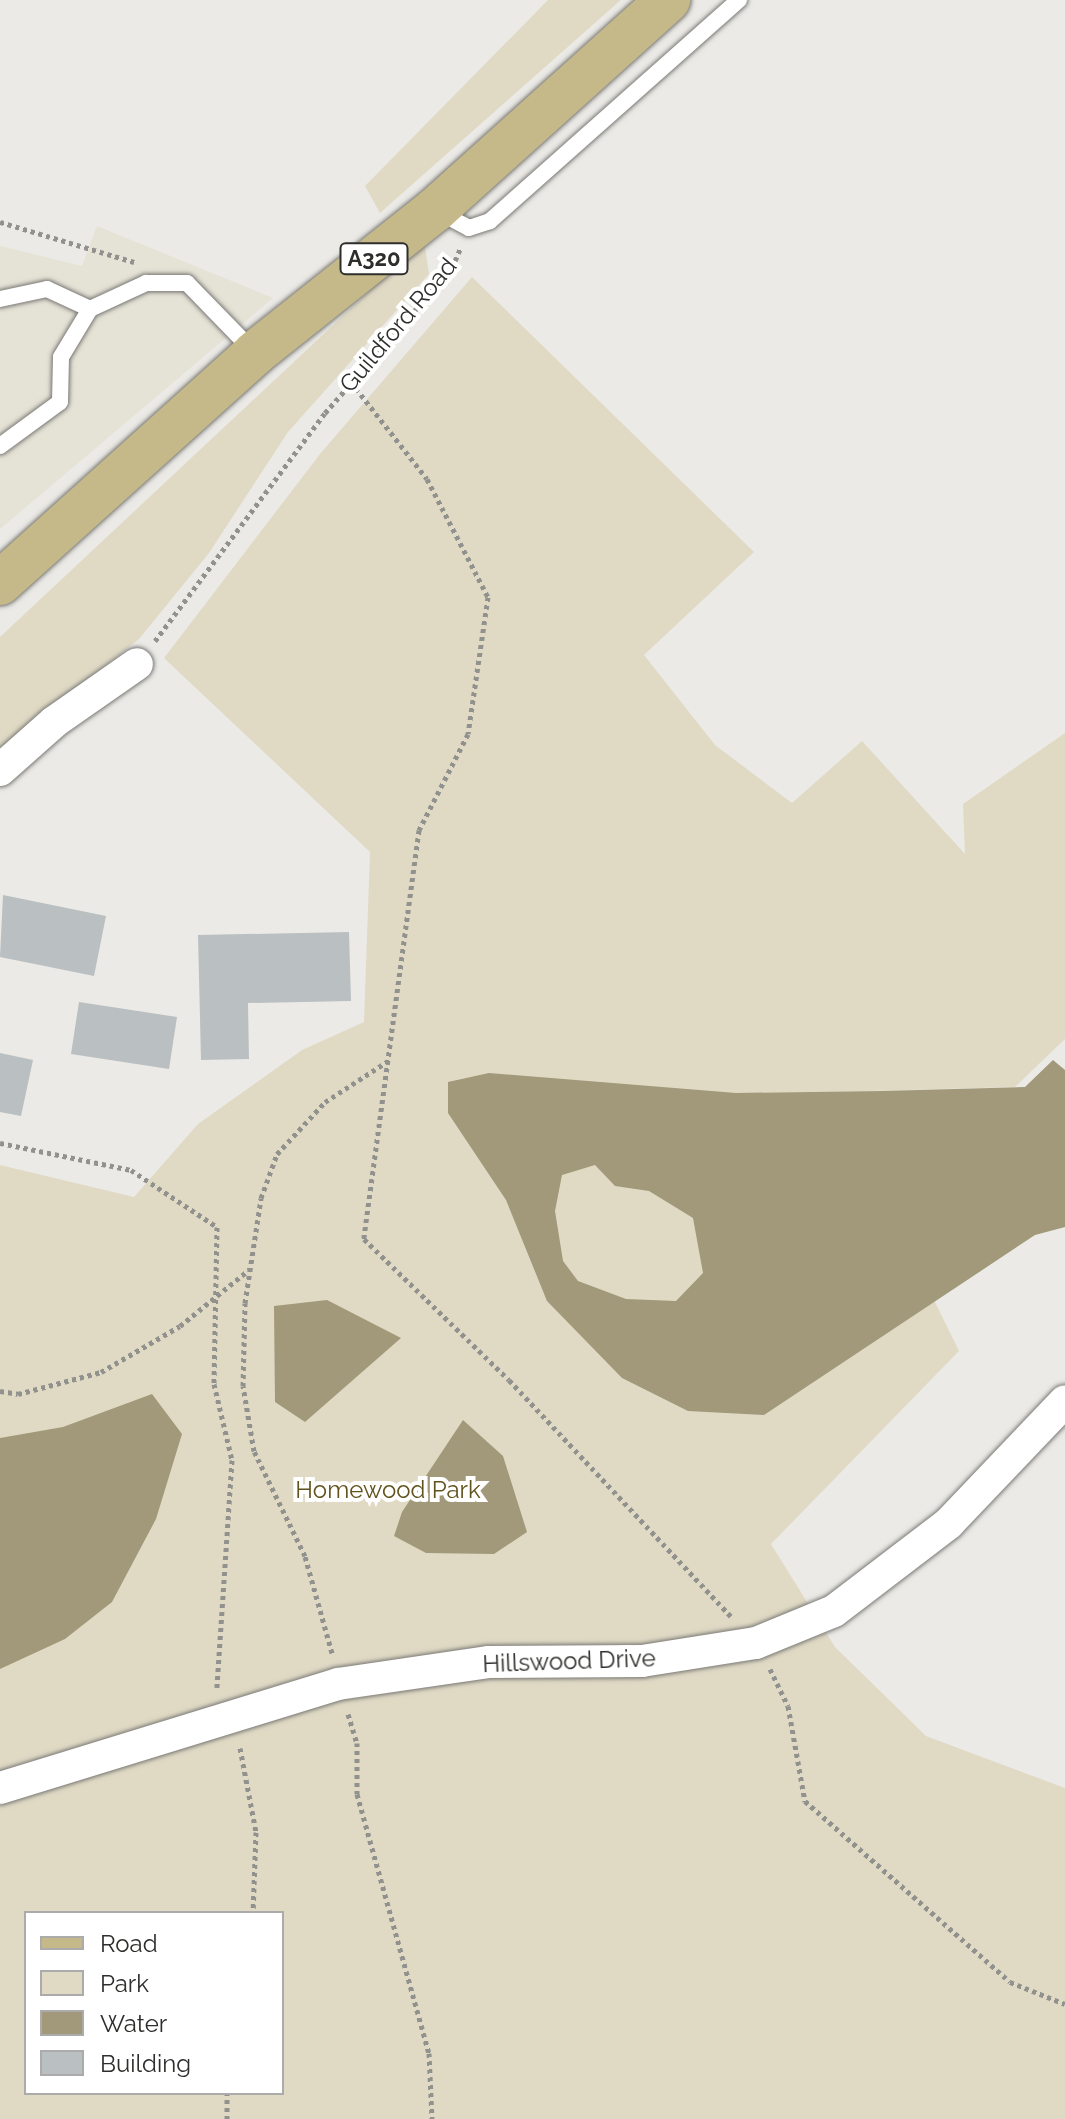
<!DOCTYPE html>
<style>
body{margin:0}
#map{position:relative;width:1065px;height:2119px;overflow:hidden;background:#ebeae6;font-family:Raleway,sans-serif}
div>[style]{position:absolute}
.built>*{inset:0;background:#e5e2d6}
.green>*{inset:0;background:#e0dac5}
.water>*{inset:0;background:#a19979}
.building>*{inset:0;background:#babfc1}
.path>*{height:5px;margin-top:-2.5px;transform-origin:0;background:repeating-linear-gradient(90deg,#91918e 0 4px,transparent 0 8px)}
.roads{filter:drop-shadow(0 0 2px #7a7975) drop-shadow(0 0 2px #7a7975)}
.lane>*{height:16px;margin:-8px;padding:0 8px;transform-origin:8px;border-radius:8px;background:#fff}
.street>*{height:32px;margin:-16px;padding:0 16px;transform-origin:16px;border-radius:16px;background:#fff}
.primary>*{height:44px;margin:-22px;padding:0 22px;transform-origin:22px;border-radius:22px;background:#c5b989}
span{translate:-50% -50%;white-space:nowrap;text-align:center;line-height:1.15;-webkit-text-stroke:8px #fff;paint-order:stroke}
.shield-label span{padding:2px 6px;background:#fff;border:2px solid;border-radius:6px;-webkit-text-stroke-width:0}
.shield-label{font-size:22px;color:#2e2e2c;font-weight:700}
.street-label{font-size:24px;color:#2e2e2c}
.park-label{font-size:24px;color:#61531c}
.legend{position:absolute;left:24px;top:1911px;width:260px;height:184px;box-sizing:border-box;background:#fff;border:2px solid #ababab;margin:0;padding:10px 14px;list-style:none;font-size:24px;color:#2e2e2c}
.legend li{display:flex;align-items:center;gap:16px;height:40px}
.legend b{width:40px;border:2px solid #ababab}
</style>
<div id="map">
<div class="built">
<i style="clip-path:polygon(97px 226px,273px 298px,0 529px,0 246px,82px 266px)"></i>
</div>
<div class="green">
<i style="clip-path:polygon(548px 0,621px 0,380px 213px,365px 186px)"></i>
<i style="clip-path:polygon(424px 240px,429px 274px,288px 432px,209px 553px,139px 639px,0 749px,0 637px)"></i>
<i style="clip-path:polygon(evenodd,472px 277px,754px 552px,644px 655px,715px 745px,792px 803px,862px 741px,965px 854px,963px 804px,1065px 733px,1065px 1039px,1015px 1087px,832px 1092px,959px 1351px,771px 1544px,835px 1647px,926px 1736px,1065px 1788px,1065px 2119px,0 2119px,0 1165px,134px 1197px,198px 1124px,302px 1050px,364px 1022px,370px 852px,164px 658px,320px 454px,472px 277px,26px 1913px,282px 1913px,282px 2093px,26px 2093px,26px 1913px)"></i>
</div>
<div class="water">
<i style="clip-path:polygon(evenodd,1053px 1060px,1065px 1070px,1065px 1227px,1035px 1235px,764px 1415px,688px 1411px,622px 1378px,547px 1301px,506px 1200px,448px 1113px,448px 1082px,489px 1073px,736px 1093px,882px 1091px,1025px 1087px,1053px 1060px,595px 1165px,615px 1186px,649px 1191px,693px 1218px,703px 1273px,676px 1301px,626px 1299px,578px 1281px,563px 1261px,555px 1211px,562px 1175px,595px 1165px)"></i>
<i style="clip-path:polygon(327px 1300px,401px 1338px,305px 1422px,275px 1402px,274px 1306px)"></i>
<i style="clip-path:polygon(152px 1394px,182px 1434px,156px 1519px,112px 1602px,65px 1639px,0 1669px,0 1438px,63px 1427px)"></i>
<i style="clip-path:polygon(463px 1420px,503px 1456px,527px 1532px,494px 1554px,426px 1553px,394px 1536px,402px 1512px)"></i>
</div>
<div class="building">
<i style="clip-path:polygon(3px 895px,106px 916px,94px 976px,0 957px)"></i>
<i style="clip-path:polygon(349px 932px,351px 1001px,248px 1003px,249px 1059px,201px 1060px,198px 935px)"></i>
<i style="clip-path:polygon(79px 1002px,177px 1017px,169px 1069px,71px 1054px)"></i>
<i style="clip-path:polygon(0 1053px,33px 1060px,21px 1116px,0 1112px)"></i>
</div>
<div class="path">
<i style="left:0;top:222px;width:140px;rotate:16.6deg"></i>
<i style="left:351px;top:382px;width:123px;rotate:51.9deg"></i>
<i style="left:427px;top:479px;width:133px;rotate:62.7deg"></i>
<i style="left:488px;top:597px;width:138px;rotate:98.3deg"></i>
<i style="left:468px;top:734px;width:108px;rotate:117deg"></i>
<i style="left:419px;top:830px;width:413px;rotate:97.7deg"></i>
<i style="left:364px;top:1239px;width:202px;rotate:44.2deg"></i>
<i style="left:509px;top:1380px;width:324px;rotate:46.8deg"></i>
<i style="left:155px;top:641px;width:284px;rotate:-53.3deg"></i>
<i style="left:325px;top:413px;width:193px;rotate:-48.8deg"></i>
<i style="left:452px;top:268px;width:21px;rotate:-67deg"></i>
<i style="left:0;top:1143px;width:134px;rotate:11.6deg"></i>
<i style="left:131px;top:1170px;width:103px;rotate:33.5deg"></i>
<i style="left:217px;top:1227px;width:157px;rotate:91.1deg"></i>
<i style="left:214px;top:1384px;width:78px;rotate:76.7deg"></i>
<i style="left:232px;top:1460px;width:228px;rotate:93.8deg"></i>
<i style="left:0;top:1391px;width:18px;rotate:9deg"></i>
<i style="left:18px;top:1394px;width:86px;rotate:-14.8deg"></i>
<i style="left:101px;top:1372px;width:91px;rotate:-30.2deg"></i>
<i style="left:180px;top:1326px;width:90px;rotate:-39.2deg"></i>
<i style="left:332px;top:1653px;width:101px;rotate:-105.6deg"></i>
<i style="left:305px;top:1556px;width:117px;rotate:-115.9deg"></i>
<i style="left:254px;top:1451px;width:66px;rotate:-99.6deg"></i>
<i style="left:243px;top:1386px;width:83px;rotate:-88.6deg"></i>
<i style="left:245px;top:1303px;width:106px;rotate:-81.3deg"></i>
<i style="left:261px;top:1198px;width:47px;rotate:-70deg"></i>
<i style="left:277px;top:1154px;width:71px;rotate:-47.3deg"></i>
<i style="left:325px;top:1102px;width:75px;rotate:-33.1deg"></i>
<i style="left:770px;top:1669px;width:41px;rotate:64.1deg"></i>
<i style="left:788px;top:1706px;width:97px;rotate:79.9deg"></i>
<i style="left:805px;top:1801px;width:273px;rotate:41.4deg"></i>
<i style="left:1010px;top:1982px;width:59px;rotate:21.8deg"></i>
<i style="left:348px;top:1714px;width:30px;rotate:73deg"></i>
<i style="left:357px;top:1743px;width:51px;rotate:90deg"></i>
<i style="left:357px;top:1794px;width:269px;rotate:74.5deg"></i>
<i style="left:429px;top:2053px;width:66px;rotate:87.4deg"></i>
<i style="left:240px;top:1748px;width:86px;rotate:79.2deg"></i>
<i style="left:256px;top:1832px;width:81px;rotate:92.1deg"></i>
<i style="left:227px;top:2119px;width:26px;rotate:-90deg"></i>
</div>
<div class="roads">
<div class="lane">
<i style="left:437px;top:211px;width:36px;rotate:28deg"></i>
<i style="left:469px;top:228px;width:22px;rotate:-18deg"></i>
<i style="left:490px;top:221px;width:333px;rotate:-41.6deg"></i>
<i style="left:0;top:299px;width:48px;rotate:-12deg"></i>
<i style="left:47px;top:289px;width:47px;rotate:24.9deg"></i>
<i style="left:0;top:446px;width:74px;rotate:-36.3deg"></i>
<i style="left:60px;top:402px;width:45px;rotate:-88.7deg"></i>
<i style="left:61px;top:357px;width:56px;rotate:-58.9deg"></i>
<i style="left:90px;top:309px;width:62px;rotate:-24.9deg"></i>
<i style="left:146px;top:283px;width:41px"></i>
<i style="left:187px;top:283px;width:96px;rotate:45.8deg"></i>
</div>
<div class="street">
<i style="left:0;top:770px;width:72px;rotate:-41.6deg"></i>
<i style="left:54px;top:722px;width:101px;rotate:-34.9deg"></i>
<i style="left:0;top:1788px;width:354px;rotate:-17.1deg"></i>
<i style="left:338px;top:1684px;width:153px;rotate:-8.3deg"></i>
<i style="left:489px;top:1662px;width:153px;rotate:-0.4deg"></i>
<i style="left:642px;top:1661px;width:115px;rotate:-9deg"></i>
<i style="left:756px;top:1643px;width:84px;rotate:-22.3deg"></i>
<i style="left:834px;top:1611px;width:145px;rotate:-37.4deg"></i>
<i style="left:949px;top:1523px;width:168px;rotate:-46.4deg"></i>
</div>
<div class="primary">
<i style="left:0;top:583px;width:343px;rotate:-42deg"></i>
<i style="left:255px;top:353px;width:230px;rotate:-38.5deg"></i>
<i style="left:435px;top:210px;width:314px;rotate:-42deg"></i>
</div>
</div>
<div class="shield-label">
<span style="left:374px;top:259px">A320</span>
</div>
<div class="street-label">
<span style="left:398px;top:325px;rotate:-50deg">Guildford Road</span>
<span style="left:569px;top:1661px;rotate:-2deg">Hillswood Drive</span>
</div>
<div class="park-label">
<span style="left:388px;top:1490px">Homewood Park</span>
</div>
<ul class="legend">
<li><b style="height:10px;background:#c5b989"></b>Road</li>
<li><b style="height:22px;background:#e0dac5"></b>Park</li>
<li><b style="height:22px;background:#a19979"></b>Water</li>
<li><b style="height:22px;background:#babfc1"></b>Building</li>
</ul>
</div>
